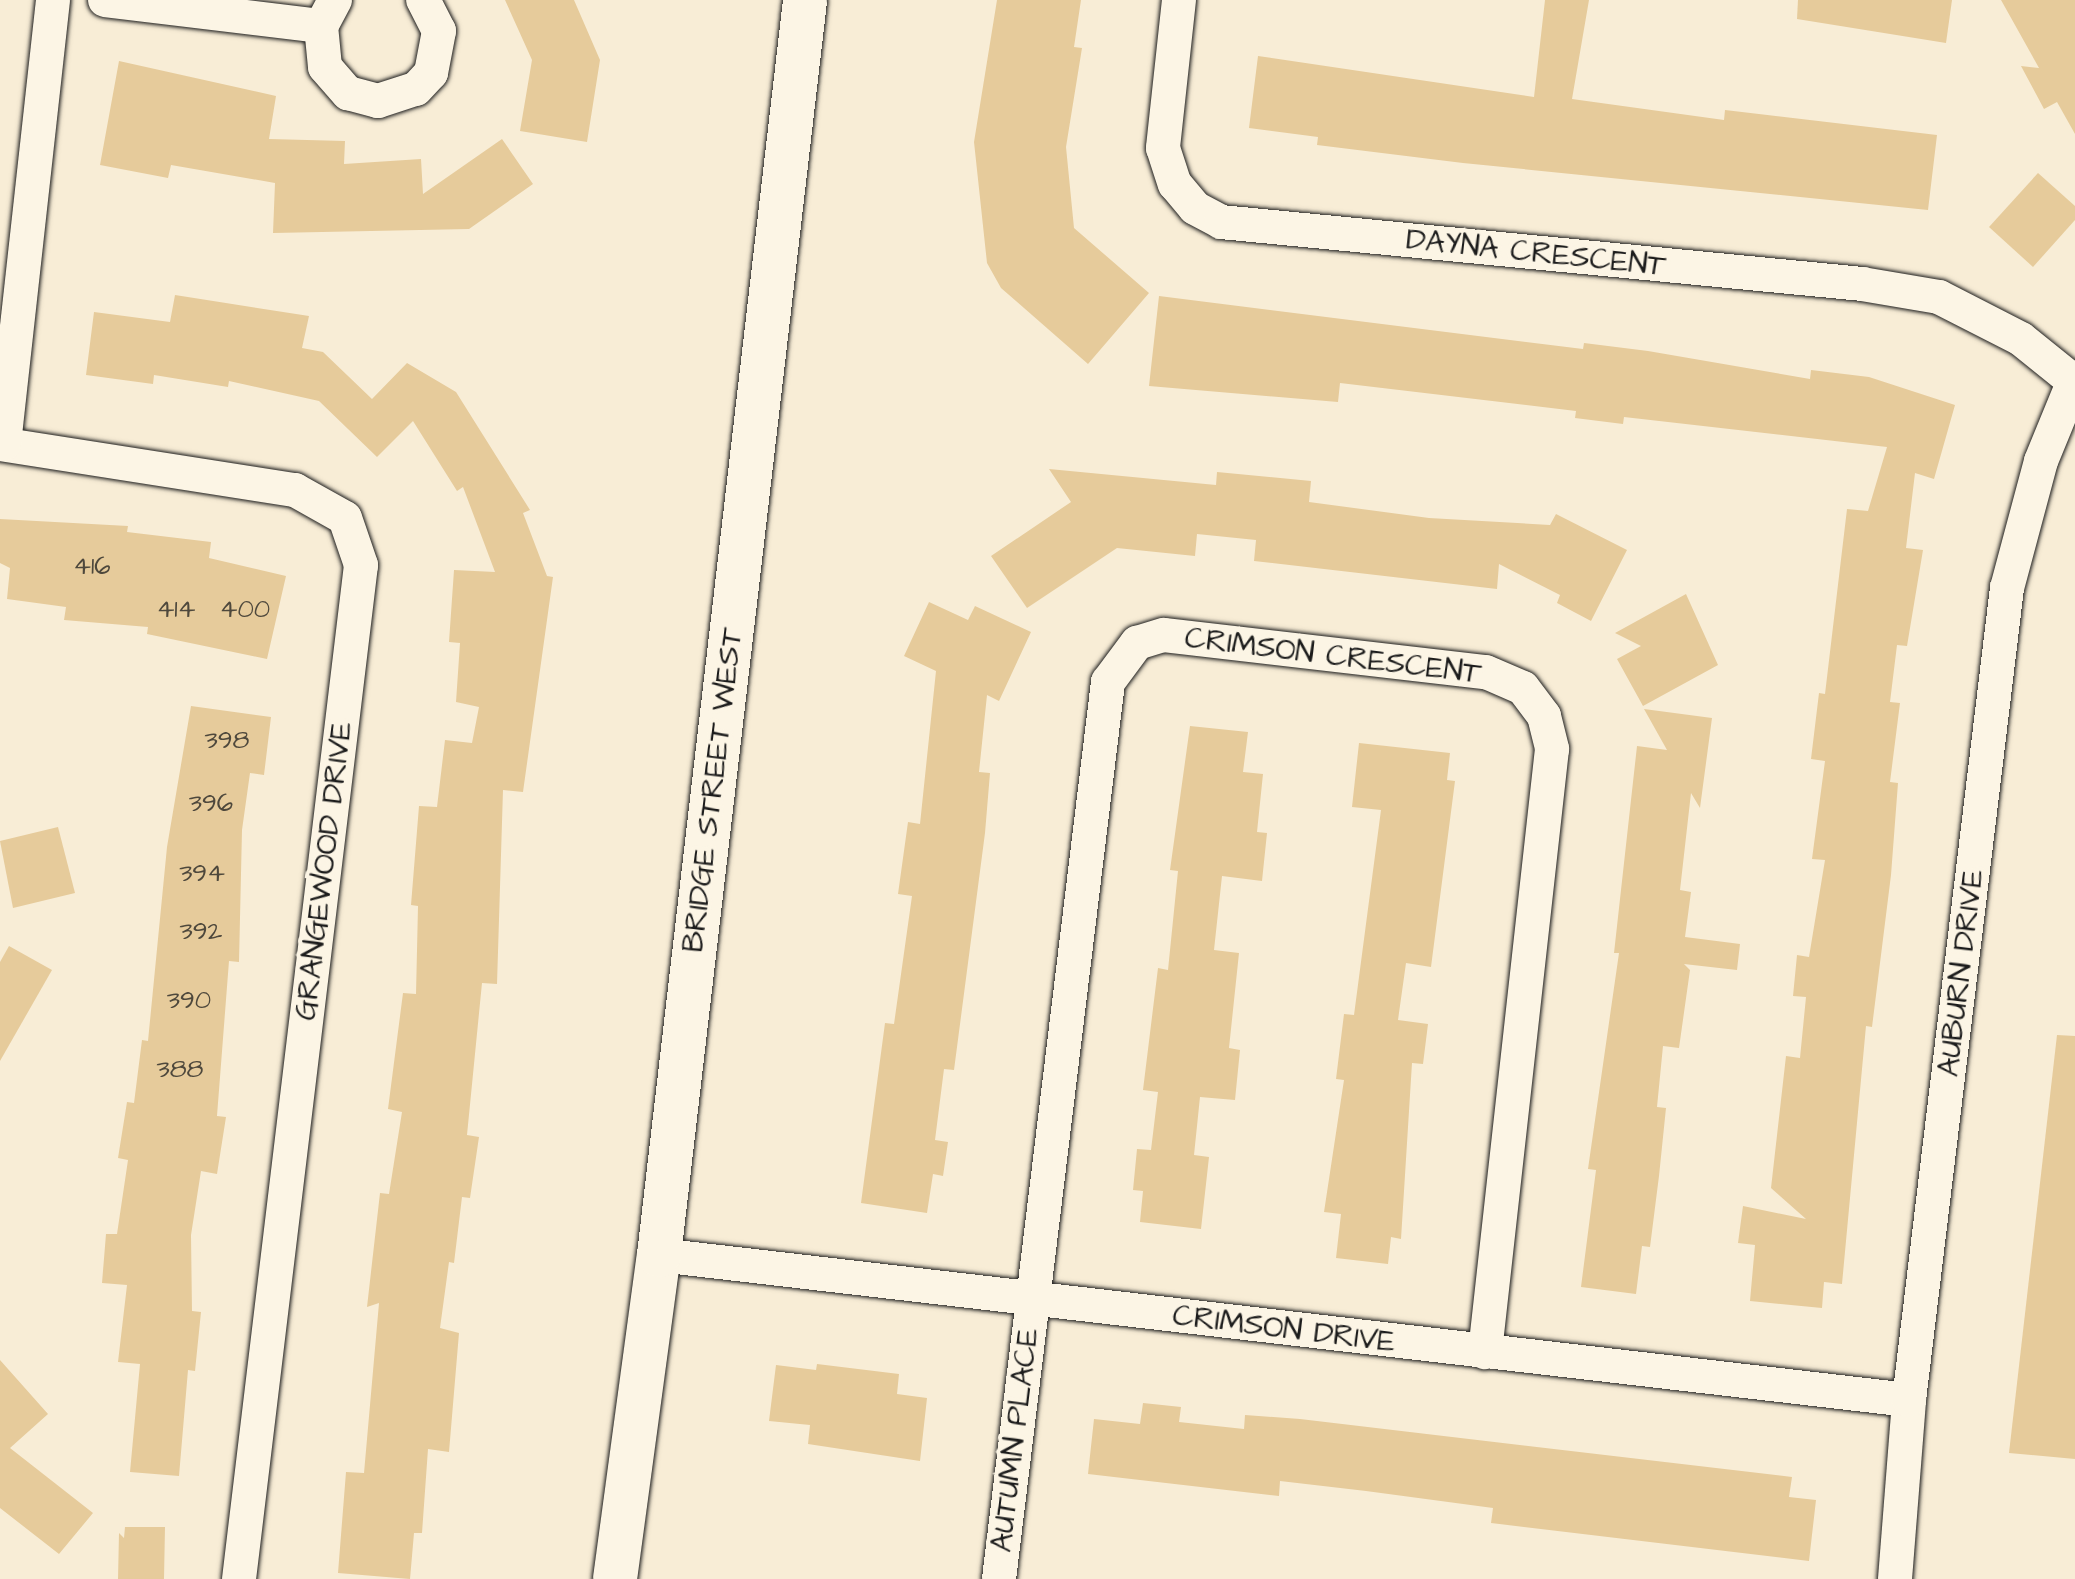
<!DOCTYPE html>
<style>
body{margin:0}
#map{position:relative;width:2075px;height:1579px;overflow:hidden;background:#f8edd6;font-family:"Architects Daughter",sans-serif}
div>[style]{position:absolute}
.building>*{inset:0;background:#e6cb9b}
.roads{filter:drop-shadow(0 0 2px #1c1c1c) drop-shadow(0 0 2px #1c1c1c)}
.street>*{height:34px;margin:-17px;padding:0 17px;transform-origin:17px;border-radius:17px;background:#fcf5e5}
.secondary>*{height:44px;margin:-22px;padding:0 22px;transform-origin:22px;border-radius:22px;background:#fcf5e5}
span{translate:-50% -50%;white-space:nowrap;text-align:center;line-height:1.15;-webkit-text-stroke:8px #fcf5e5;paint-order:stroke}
.number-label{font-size:26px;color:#4e483c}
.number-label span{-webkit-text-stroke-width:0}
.street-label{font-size:30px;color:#1c1c1c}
</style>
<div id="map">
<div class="building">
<i style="clip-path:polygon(505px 0,574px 0,600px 60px,587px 142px,520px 131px,532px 60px)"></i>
<i style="clip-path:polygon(997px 0,1081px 0,1074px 47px,1082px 48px,1066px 147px,1074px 228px,1149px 293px,1088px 364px,1001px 288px,987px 263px,974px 142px)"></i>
<i style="clip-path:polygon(1545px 0,1589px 0,1572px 99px,1724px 120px,1725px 110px,1937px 135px,1928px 210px,1463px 163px,1317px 145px,1318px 137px,1249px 128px,1258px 56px,1534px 97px)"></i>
<i style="clip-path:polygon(1798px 0,1952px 0,1946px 43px,1797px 19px)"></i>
<i style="clip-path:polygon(2001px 0,2075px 0,2075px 134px,2057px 102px,2044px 109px,2021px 66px,2039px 68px)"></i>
<i style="clip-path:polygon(119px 61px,276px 96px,269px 139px,345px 141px,344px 164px,421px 159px,423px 194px,502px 139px,533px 184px,469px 229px,273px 233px,275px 183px,171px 165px,168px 178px,100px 165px)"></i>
<i style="clip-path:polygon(2038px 173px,2075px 206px,2075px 220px,2033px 267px,1989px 227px)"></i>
<i style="clip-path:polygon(175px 295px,309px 316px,302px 348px,323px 352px,372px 399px,407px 363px,456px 392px,530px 510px,523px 513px,547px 576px,553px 577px,523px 792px,503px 790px,497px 984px,482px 983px,467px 1135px,479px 1137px,470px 1198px,462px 1197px,454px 1263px,449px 1262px,440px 1328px,459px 1333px,449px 1452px,428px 1449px,422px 1533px,414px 1533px,410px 1579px,338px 1573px,346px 1472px,364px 1473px,379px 1303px,367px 1307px,380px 1193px,389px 1194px,402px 1112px,388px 1109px,403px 993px,416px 994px,418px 906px,411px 905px,419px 806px,437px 807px,445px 740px,472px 743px,479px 707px,456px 702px,460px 643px,449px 642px,454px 570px,495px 572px,463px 487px,457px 491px,413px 421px,377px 457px,319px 401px,229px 381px,228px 387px,154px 375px,153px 384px,86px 375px,94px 312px,170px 322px)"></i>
<i style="clip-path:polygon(1159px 296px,1583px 349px,1584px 343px,1648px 351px,1810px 379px,1811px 370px,1869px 377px,1955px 405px,1934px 479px,1915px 473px,1906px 548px,1923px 550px,1907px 646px,1897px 645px,1890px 702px,1900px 703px,1890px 782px,1898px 783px,1891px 875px,1872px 1027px,1866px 1026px,1842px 1284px,1824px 1282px,1822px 1308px,1750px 1301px,1755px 1245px,1738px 1243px,1743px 1206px,1806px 1219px,1771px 1188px,1786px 1056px,1800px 1058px,1806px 997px,1793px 996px,1797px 955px,1809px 957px,1825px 860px,1812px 859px,1825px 761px,1811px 759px,1819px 693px,1825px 694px,1847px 509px,1868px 511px,1887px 447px,1624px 417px,1623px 424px,1575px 418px,1576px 411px,1340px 383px,1338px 402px,1149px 386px)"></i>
<i style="clip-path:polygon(1049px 469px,1216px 485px,1217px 472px,1311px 481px,1309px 502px,1429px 518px,1550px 525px,1556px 514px,1627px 550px,1591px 621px,1557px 603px,1560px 595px,1499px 564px,1497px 589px,1254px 561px,1256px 540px,1197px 534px,1195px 556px,1117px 548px,1027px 608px,991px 556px,1071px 502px)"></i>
<i style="clip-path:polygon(0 519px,128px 526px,127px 532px,211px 542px,209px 558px,286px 576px,267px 659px,147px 634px,148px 627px,64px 620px,66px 607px,7px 599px,10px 568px,0 563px)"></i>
<i style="clip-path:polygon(1686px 594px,1718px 665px,1643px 706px,1617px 659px,1641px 646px,1615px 633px)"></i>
<i style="clip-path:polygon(929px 602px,968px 620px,975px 606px,1031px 632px,999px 701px,987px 695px,979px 772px,990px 773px,985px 833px,954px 1070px,944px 1069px,935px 1140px,948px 1142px,943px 1176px,933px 1174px,927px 1213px,861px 1203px,885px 1023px,894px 1024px,912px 896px,898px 894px,908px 822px,920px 824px,936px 671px,904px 656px)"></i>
<i style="clip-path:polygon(191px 706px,271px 717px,264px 775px,250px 773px,242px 830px,239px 962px,229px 961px,217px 1116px,226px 1117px,217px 1174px,201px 1171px,191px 1235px,192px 1311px,201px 1312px,195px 1371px,188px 1370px,179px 1476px,130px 1472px,140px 1364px,118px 1362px,127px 1285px,102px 1283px,106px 1234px,117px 1234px,128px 1160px,118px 1158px,127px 1102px,134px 1103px,142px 1040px,148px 1041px,167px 847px)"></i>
<i style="clip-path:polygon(1644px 709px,1712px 718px,1700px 808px,1691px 793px,1680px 890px,1691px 892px,1685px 937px,1740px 944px,1737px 970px,1684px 964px,1690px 970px,1679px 1048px,1663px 1046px,1657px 1107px,1666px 1108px,1659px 1176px,1650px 1247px,1642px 1246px,1636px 1294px,1581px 1287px,1596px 1170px,1588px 1169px,1619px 953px,1614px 953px,1637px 746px,1667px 750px)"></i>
<i style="clip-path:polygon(1190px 726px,1248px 732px,1243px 772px,1263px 774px,1257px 832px,1267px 833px,1262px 881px,1222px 876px,1214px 950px,1239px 953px,1229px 1048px,1240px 1050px,1235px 1100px,1200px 1097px,1194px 1155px,1209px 1157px,1201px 1229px,1140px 1222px,1143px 1191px,1133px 1190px,1137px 1149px,1151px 1150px,1158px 1092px,1143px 1090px,1158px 968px,1168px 970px,1178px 871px,1170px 870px)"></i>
<i style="clip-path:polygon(1359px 743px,1450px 753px,1447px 780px,1455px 781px,1431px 967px,1406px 963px,1398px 1020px,1428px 1024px,1423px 1064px,1412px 1063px,1401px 1239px,1391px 1237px,1388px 1264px,1336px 1258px,1341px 1214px,1324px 1212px,1344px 1080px,1336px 1079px,1344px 1014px,1354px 1015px,1381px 810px,1352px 807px)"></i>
<i style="clip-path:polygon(58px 827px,75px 893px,13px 908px,0 841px)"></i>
<i style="clip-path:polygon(9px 946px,52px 970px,0 1061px,0 962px)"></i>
<i style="clip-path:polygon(2057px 1035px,2075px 1036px,2075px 1459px,2009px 1453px)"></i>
<i style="clip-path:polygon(0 1360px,48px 1414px,10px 1448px,93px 1513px,59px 1554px,0 1508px)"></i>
<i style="clip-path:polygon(817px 1364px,899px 1374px,897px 1394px,927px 1398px,920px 1461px,808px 1444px,810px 1425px,769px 1421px,776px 1365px,816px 1370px)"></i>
<i style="clip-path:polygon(1143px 1403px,1181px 1407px,1179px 1422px,1244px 1429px,1245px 1415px,1300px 1419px,1792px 1477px,1789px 1497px,1816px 1500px,1809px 1561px,1491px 1523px,1493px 1508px,1366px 1491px,1280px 1481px,1279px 1496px,1088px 1474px,1094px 1419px,1140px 1424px)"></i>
<i style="clip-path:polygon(125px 1527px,165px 1527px,164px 1579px,118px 1579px,119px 1533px,124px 1538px)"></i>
</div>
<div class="roads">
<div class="street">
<i style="left:105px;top:0;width:218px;rotate:6.9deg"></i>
<i style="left:335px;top:0;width:30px;rotate:118deg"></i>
<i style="left:321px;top:26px;width:41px;rotate:84.4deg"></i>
<i style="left:325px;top:67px;width:35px;rotate:49deg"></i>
<i style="left:348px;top:93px;width:31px;rotate:15deg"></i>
<i style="left:378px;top:101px;width:40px;rotate:-18deg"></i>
<i style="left:416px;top:89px;width:22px;rotate:-47deg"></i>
<i style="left:431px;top:73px;width:43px;rotate:-79.2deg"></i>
<i style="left:439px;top:31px;width:35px;rotate:-117deg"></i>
<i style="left:1179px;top:0;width:149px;rotate:96.2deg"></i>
<i style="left:1163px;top:148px;width:38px;rotate:72deg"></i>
<i style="left:1175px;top:184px;width:31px;rotate:50deg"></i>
<i style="left:1195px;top:208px;width:30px;rotate:28deg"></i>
<i style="left:1221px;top:222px;width:644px;rotate:5.52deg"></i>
<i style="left:1862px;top:284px;width:78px;rotate:9.6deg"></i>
<i style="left:1939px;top:297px;width:92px;rotate:27.1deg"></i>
<i style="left:2021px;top:339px;width:67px;rotate:38.9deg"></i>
<i style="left:0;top:444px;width:299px;rotate:8.9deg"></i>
<i style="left:295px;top:490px;width:57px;rotate:29.2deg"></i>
<i style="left:345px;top:518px;width:50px;rotate:71.2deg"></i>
<i style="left:361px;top:565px;width:1021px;rotate:96.86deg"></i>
<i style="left:4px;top:444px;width:447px;rotate:-83.7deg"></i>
<i style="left:659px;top:1255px;width:1258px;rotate:6.62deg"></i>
<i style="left:999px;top:1579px;width:904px;rotate:-83.07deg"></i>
<i style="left:1108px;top:682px;width:49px;rotate:-53.4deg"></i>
<i style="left:1137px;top:643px;width:28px;rotate:-17deg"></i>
<i style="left:1164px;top:635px;width:324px;rotate:6.6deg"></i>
<i style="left:1486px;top:672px;width:40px;rotate:23.4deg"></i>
<i style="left:1523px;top:688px;width:35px;rotate:53deg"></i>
<i style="left:1544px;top:716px;width:34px;rotate:76deg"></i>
<i style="left:1552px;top:749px;width:607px;rotate:96.34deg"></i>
<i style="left:1895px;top:1579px;width:180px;rotate:-85.5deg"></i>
<i style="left:1909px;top:1400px;width:818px;rotate:-83.12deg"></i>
<i style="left:2007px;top:588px;width:131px;rotate:-75deg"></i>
<i style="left:2041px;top:461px;width:90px;rotate:-67.7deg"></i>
</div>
<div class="secondary">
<i style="left:615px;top:1579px;width:327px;rotate:-82.3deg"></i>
<i style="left:659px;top:1255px;width:1263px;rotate:-83.36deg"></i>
</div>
</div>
<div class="number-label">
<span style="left:92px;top:567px">416</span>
<span style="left:176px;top:610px">414</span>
<span style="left:245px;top:610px">400</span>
<span style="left:227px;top:741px">398</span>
<span style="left:211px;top:804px">396</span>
<span style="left:202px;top:874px">394</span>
<span style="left:201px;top:932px">392</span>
<span style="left:189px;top:1001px">390</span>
<span style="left:180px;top:1070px">388</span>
</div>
<div class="street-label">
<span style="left:1536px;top:253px;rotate:6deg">DAYNA CRESCENT</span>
<span style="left:1333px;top:656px;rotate:7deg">CRIMSON CRESCENT</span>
<span style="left:713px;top:790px;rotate:-83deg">BRIDGE STREET WEST</span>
<span style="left:324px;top:871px;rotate:-83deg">GRANGEWOOD DRIVE</span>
<span style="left:1961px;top:973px;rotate:-83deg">AUBURN DRIVE</span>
<span style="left:1284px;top:1329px;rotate:7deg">CRIMSON DRIVE</span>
<span style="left:1015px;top:1440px;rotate:-83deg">AUTUMN PLACE</span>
</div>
</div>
